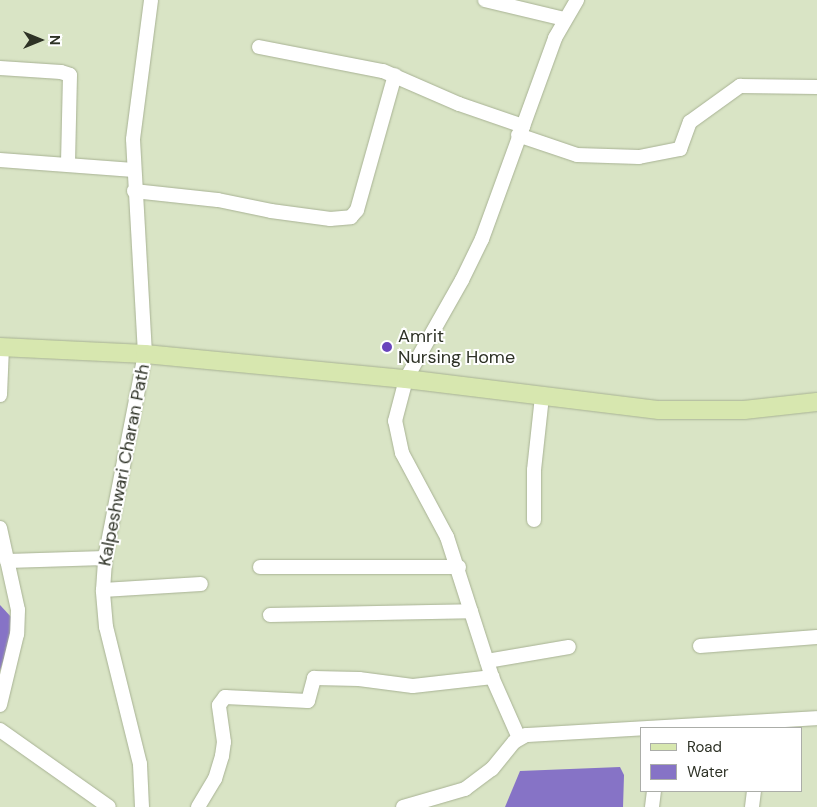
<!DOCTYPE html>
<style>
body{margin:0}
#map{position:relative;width:817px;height:807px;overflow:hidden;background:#d9e4c5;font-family:"DM Sans",sans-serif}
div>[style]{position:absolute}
.water>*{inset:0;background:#8673c6}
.roads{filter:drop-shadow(0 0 1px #a8b294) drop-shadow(0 0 1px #a8b294)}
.minor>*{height:14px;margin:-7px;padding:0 7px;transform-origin:7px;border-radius:7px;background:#fff}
.major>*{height:18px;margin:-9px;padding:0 9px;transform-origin:9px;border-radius:9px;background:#d7e7af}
.dots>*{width:14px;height:14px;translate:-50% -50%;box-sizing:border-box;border:2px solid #fff;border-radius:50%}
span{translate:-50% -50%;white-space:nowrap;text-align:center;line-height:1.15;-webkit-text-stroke:4px #fff;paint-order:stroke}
.poi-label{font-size:18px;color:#2e3226}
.left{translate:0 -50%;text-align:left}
.street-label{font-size:18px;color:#2e3226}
.legend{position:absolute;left:640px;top:727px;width:162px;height:65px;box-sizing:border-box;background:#fff;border:1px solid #abada8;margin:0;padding:6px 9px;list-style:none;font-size:15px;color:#2e3226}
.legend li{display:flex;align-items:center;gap:10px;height:25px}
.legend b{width:25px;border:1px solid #abada8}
.north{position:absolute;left:15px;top:15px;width:50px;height:50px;-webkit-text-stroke:4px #fff;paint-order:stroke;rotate:90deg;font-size:14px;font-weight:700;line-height:20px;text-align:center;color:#2e3226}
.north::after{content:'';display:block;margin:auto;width:18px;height:22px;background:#2e3226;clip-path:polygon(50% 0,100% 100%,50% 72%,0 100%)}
</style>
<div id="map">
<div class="water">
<i style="clip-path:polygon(0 605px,12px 618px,10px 640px,0 671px)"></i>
<i style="clip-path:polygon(620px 767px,624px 775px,623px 807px,505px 807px,520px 771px)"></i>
</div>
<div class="roads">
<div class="minor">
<i style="left:485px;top:0;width:81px;rotate:13.5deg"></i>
<i style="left:259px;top:47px;width:126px;rotate:11deg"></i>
<i style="left:383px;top:71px;width:83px;rotate:23.5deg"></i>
<i style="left:459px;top:104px;width:68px;rotate:19deg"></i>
<i style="left:0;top:68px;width:61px;rotate:3.8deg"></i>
<i style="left:61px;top:72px;width:9px;rotate:18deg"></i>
<i style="left:70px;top:75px;width:89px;rotate:91.3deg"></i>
<i style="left:518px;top:135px;width:62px;rotate:18.7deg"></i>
<i style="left:577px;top:155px;width:62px;rotate:1.8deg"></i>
<i style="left:639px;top:157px;width:42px;rotate:-11deg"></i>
<i style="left:680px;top:149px;width:29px;rotate:-70deg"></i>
<i style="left:690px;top:122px;width:62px;rotate:-35.8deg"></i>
<i style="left:740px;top:86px;width:77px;rotate:0.7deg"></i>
<i style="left:0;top:160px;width:134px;rotate:4.3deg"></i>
<i style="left:134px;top:191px;width:84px;rotate:6.1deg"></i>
<i style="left:218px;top:200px;width:54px;rotate:11.7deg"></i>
<i style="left:271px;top:211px;width:60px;rotate:7.7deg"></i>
<i style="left:330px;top:219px;width:21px;rotate:-5deg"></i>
<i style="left:351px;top:217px;width:9px;rotate:-49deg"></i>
<i style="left:357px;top:210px;width:140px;rotate:-74.3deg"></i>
<i style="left:0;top:395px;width:48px;rotate:-87.6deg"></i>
<i style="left:534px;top:520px;width:50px;rotate:-90deg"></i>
<i style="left:534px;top:470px;width:74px;rotate:-83.8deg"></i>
<i style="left:0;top:528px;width:84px;rotate:77.6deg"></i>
<i style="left:18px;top:610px;width:24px;rotate:92deg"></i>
<i style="left:17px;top:634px;width:73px;rotate:103.5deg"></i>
<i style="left:7px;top:561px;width:98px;rotate:-1.8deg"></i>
<i style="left:260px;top:567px;width:199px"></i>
<i style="left:103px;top:590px;width:98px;rotate:-3.5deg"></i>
<i style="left:270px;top:615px;width:201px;rotate:-1.1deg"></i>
<i style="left:700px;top:646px;width:117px;rotate:-4.4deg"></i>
<i style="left:487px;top:661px;width:83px;rotate:-9.7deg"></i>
<i style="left:0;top:730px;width:133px;rotate:35.2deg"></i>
<i style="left:519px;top:738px;width:67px;rotate:-113.9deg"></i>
<i style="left:492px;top:677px;width:147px;rotate:-107.8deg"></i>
<i style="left:447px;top:537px;width:95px;rotate:-118.2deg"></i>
<i style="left:402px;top:453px;width:33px;rotate:-102deg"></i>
<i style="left:395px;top:421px;width:43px;rotate:-75.3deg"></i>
<i style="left:406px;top:379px;width:114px;rotate:-60.5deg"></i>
<i style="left:462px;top:280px;width:46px;rotate:-64deg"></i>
<i style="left:482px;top:239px;width:214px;rotate:-70deg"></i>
<i style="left:555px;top:38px;width:44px;rotate:-59.9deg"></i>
<i style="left:142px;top:807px;width:43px;rotate:-92.7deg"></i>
<i style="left:140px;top:764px;width:141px;rotate:-103.9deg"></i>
<i style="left:106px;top:627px;width:37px;rotate:-95deg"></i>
<i style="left:103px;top:590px;width:32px;rotate:-86deg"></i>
<i style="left:105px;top:558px;width:208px;rotate:-78.9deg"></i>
<i style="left:145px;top:354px;width:215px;rotate:-93.2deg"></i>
<i style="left:133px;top:139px;width:140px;rotate:-82.6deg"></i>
<i style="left:198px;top:807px;width:33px;rotate:-59deg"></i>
<i style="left:215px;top:779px;width:24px;rotate:-73deg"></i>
<i style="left:222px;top:756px;width:14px;rotate:-82deg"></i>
<i style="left:224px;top:742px;width:37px;rotate:-98deg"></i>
<i style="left:219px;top:705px;width:10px;rotate:-53deg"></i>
<i style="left:225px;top:697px;width:83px;rotate:2.8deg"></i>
<i style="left:308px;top:701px;width:24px;rotate:-75deg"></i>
<i style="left:314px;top:678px;width:45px;rotate:1.3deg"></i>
<i style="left:359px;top:679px;width:54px;rotate:7.4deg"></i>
<i style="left:413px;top:686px;width:80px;rotate:-6.5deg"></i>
<i style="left:403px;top:807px;width:65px;rotate:-16.2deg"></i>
<i style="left:465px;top:789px;width:34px;rotate:-37deg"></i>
<i style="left:492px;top:769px;width:35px;rotate:-51deg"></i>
<i style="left:514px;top:742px;width:14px;rotate:-30deg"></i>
<i style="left:526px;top:735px;width:291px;rotate:-3.3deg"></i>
<i style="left:652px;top:807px;width:16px;rotate:-83deg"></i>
<i style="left:752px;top:807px;width:16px;rotate:-83deg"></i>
</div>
<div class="major">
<i style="left:0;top:347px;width:145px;rotate:2.8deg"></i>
<i style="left:145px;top:354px;width:262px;rotate:5.5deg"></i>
<i style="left:406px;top:379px;width:255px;rotate:7deg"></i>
<i style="left:659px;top:410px;width:85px"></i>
<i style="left:744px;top:410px;width:73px;rotate:-6.3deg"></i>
</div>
</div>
<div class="dots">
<i style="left:387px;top:347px;background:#6944bc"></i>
</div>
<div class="poi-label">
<span class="left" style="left:398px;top:347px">Amrit<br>Nursing Home</span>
</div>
<div class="street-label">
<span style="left:124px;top:465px;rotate:-79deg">Kalpeshwari Charan Path</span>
</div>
<ul class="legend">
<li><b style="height:6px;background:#d7e7af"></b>Road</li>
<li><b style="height:14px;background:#8673c6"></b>Water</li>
</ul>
<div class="north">N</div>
</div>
